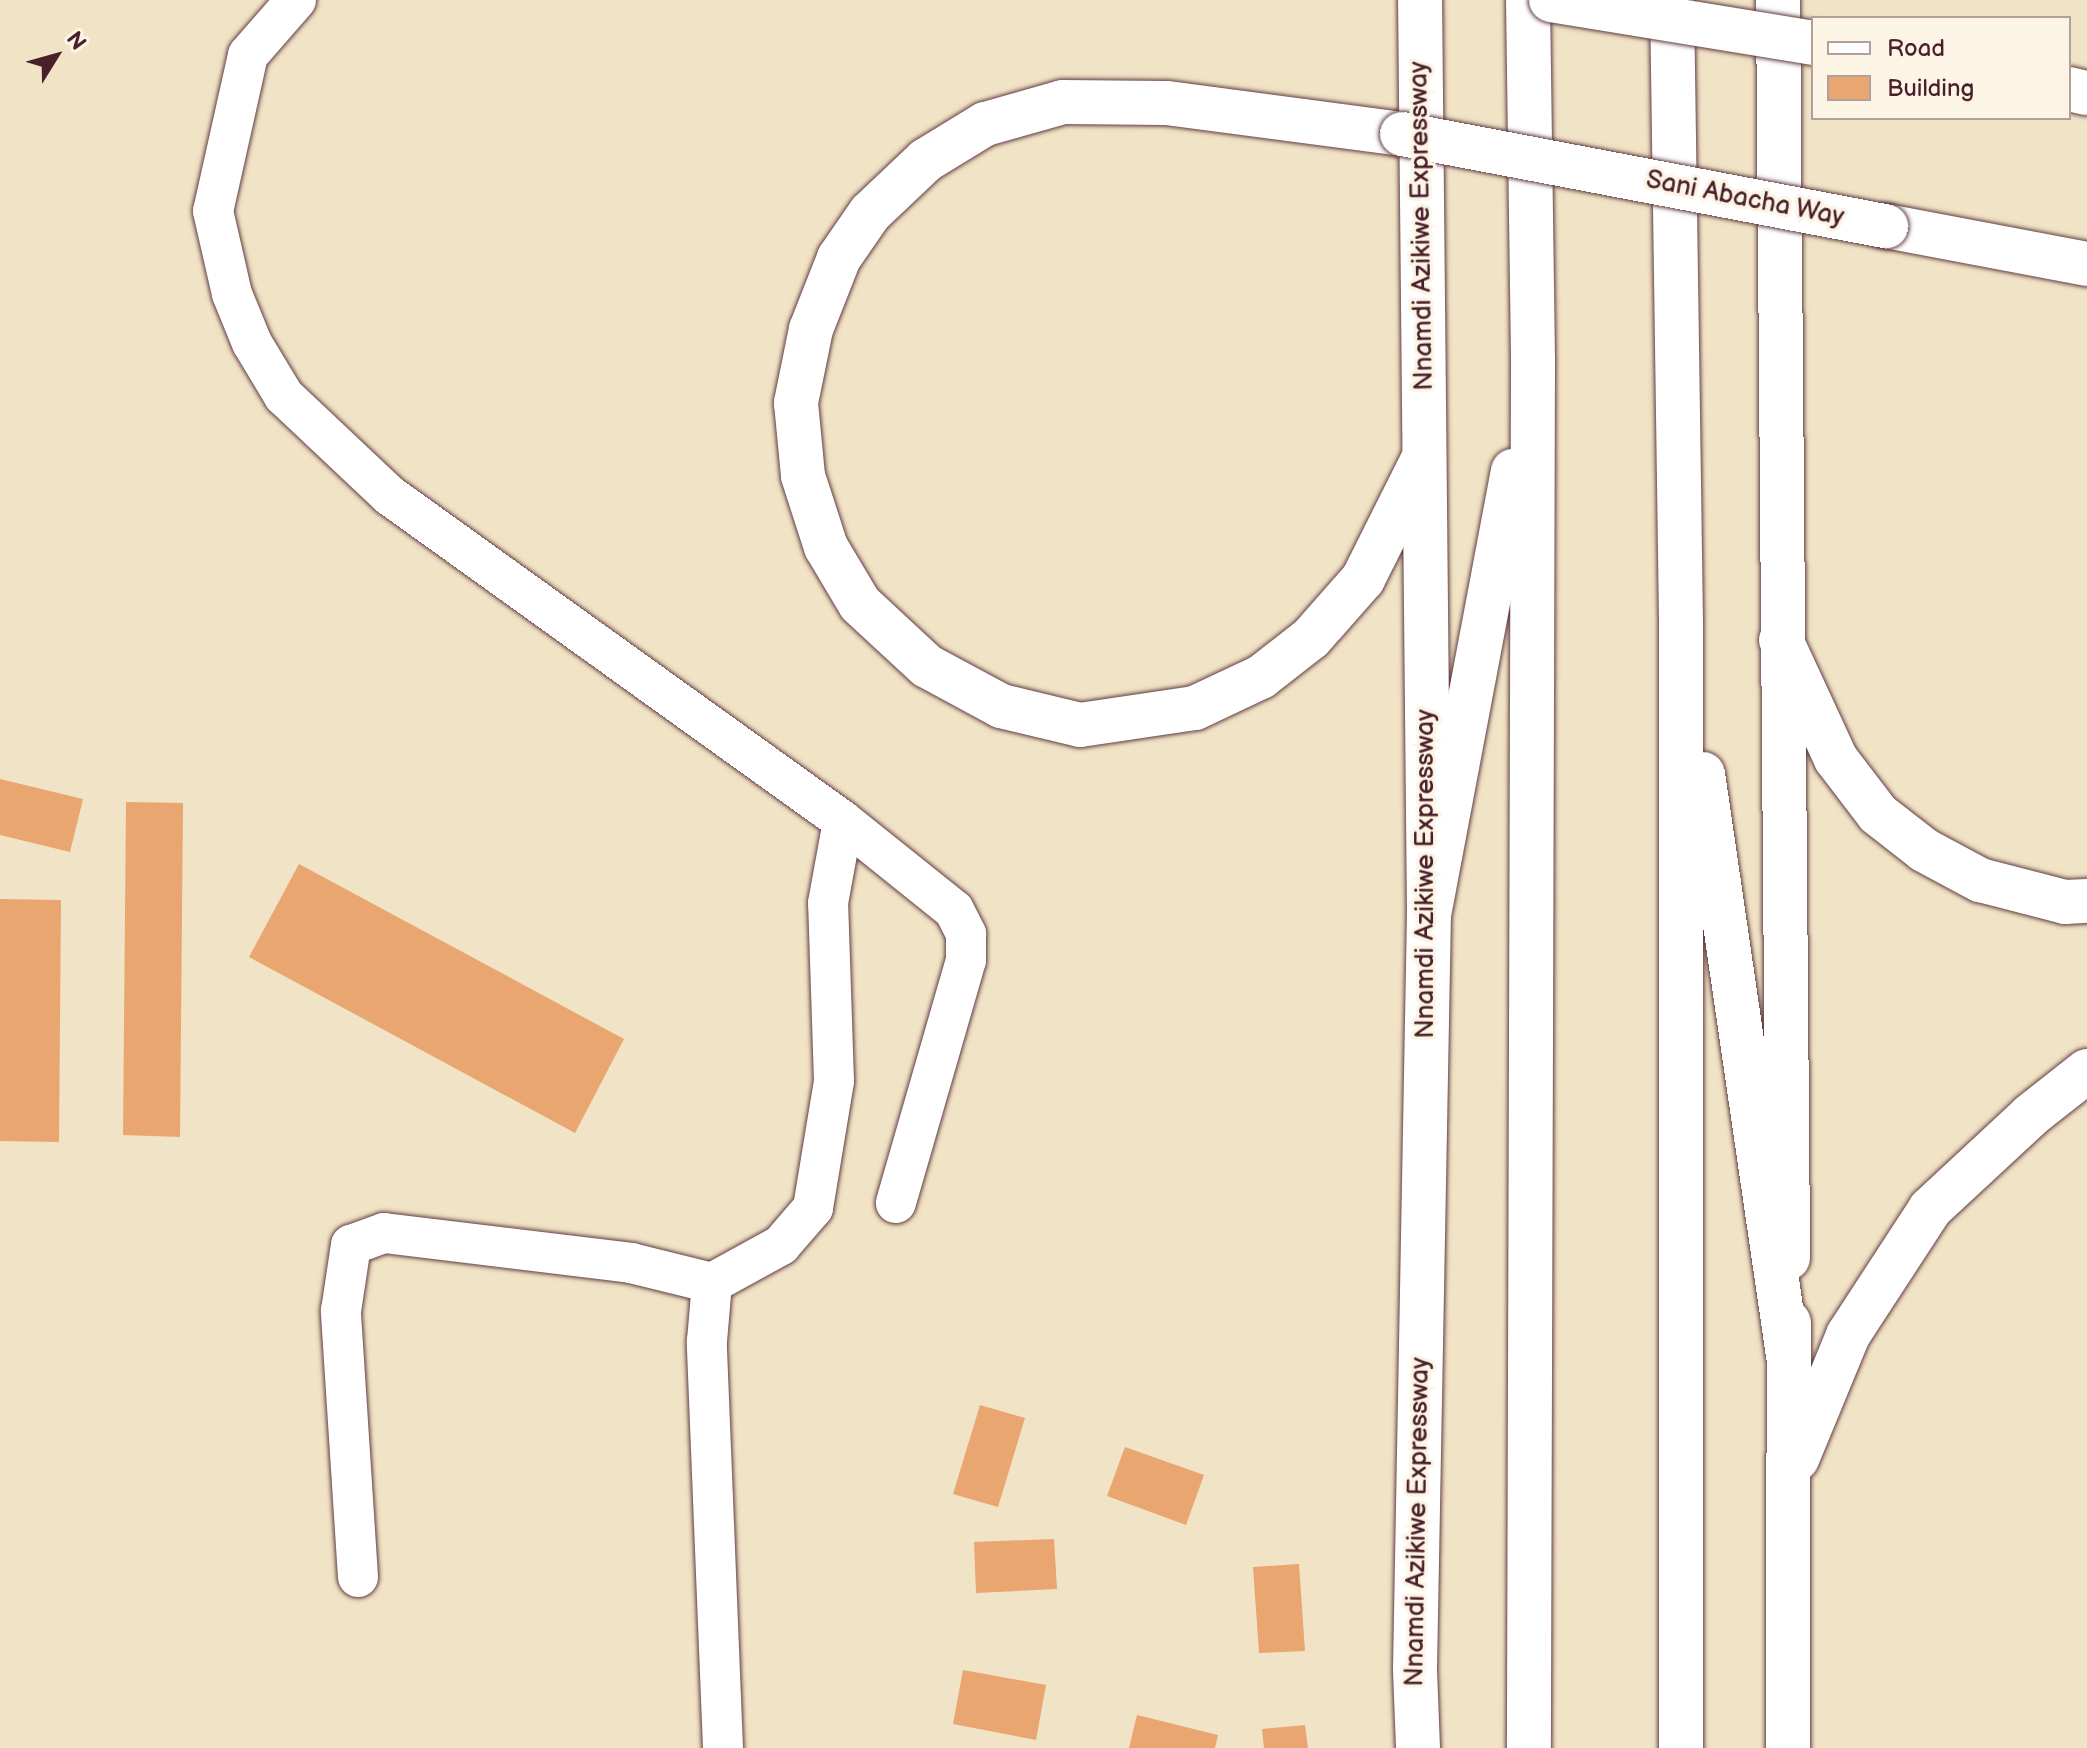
<!DOCTYPE html>
<style>
body{margin:0}
#map{position:relative;width:2087px;height:1748px;overflow:hidden;background:#f1e3c5;font-family:"Balsamiq Sans",sans-serif}
div>[style]{position:absolute}
.building>*{inset:0;background:#e9a670}
.roads{filter:drop-shadow(0 0 2px #633c42) drop-shadow(0 0 2px #633c42)}
.minor>*{height:40px;margin:-20px;padding:0 20px;transform-origin:20px;border-radius:20px;background:#fff}
.trunk>*{height:44px;margin:-22px;padding:0 22px;transform-origin:22px;border-radius:22px;background:#fff}
.motorway>*{height:44px;margin:-22px;padding:0 22px;transform-origin:22px;border-radius:22px;background:#fff}
.bridges{filter:drop-shadow(0 0 2px #633c42) drop-shadow(0 0 2px #633c42)}
.motorway-bridge>*{height:44px;margin:-22px;padding:0 22px;transform-origin:22px;border-radius:22px;background:#fff}
span{translate:-50% -50%;white-space:nowrap;text-align:center;line-height:1.15;-webkit-text-stroke:7px #fcf5e5;paint-order:stroke}
.street-label{font-size:26px;color:#4a1f2b}
.legend{position:absolute;left:1811px;top:16px;width:260px;height:104px;box-sizing:border-box;background:#fcf5e5;border:2px solid #b59f9b;margin:0;padding:10px 14px;list-style:none;font-size:24px;color:#4a1f2b}
.legend li{display:flex;align-items:center;gap:16px;height:40px}
.legend b{width:40px;border:2px solid #b59f9b}
.north{position:absolute;left:16px;top:16px;width:80px;height:80px;-webkit-text-stroke:6px #fcf5e5;paint-order:stroke;rotate:53deg;font-size:22px;font-weight:700;line-height:32px;text-align:center;color:#4a1f2b}
.north::after{content:'';display:block;margin:auto;width:28px;height:36px;background:#4a1f2b;clip-path:polygon(50% 0,100% 100%,50% 72%,0 100%)}
</style>
<div id="map">
<div class="building">
<i style="clip-path:polygon(0 779px,83px 799px,70px 852px,0 835px)"></i>
<i style="clip-path:polygon(126px 802px,183px 803px,180px 1137px,123px 1135px)"></i>
<i style="clip-path:polygon(299px 864px,624px 1039px,575px 1133px,249px 957px)"></i>
<i style="clip-path:polygon(0 899px,61px 900px,59px 1142px,0 1141px)"></i>
<i style="clip-path:polygon(980px 1405px,1025px 1418px,998px 1507px,953px 1494px)"></i>
<i style="clip-path:polygon(1125px 1447px,1204px 1475px,1186px 1525px,1107px 1496px)"></i>
<i style="clip-path:polygon(1054px 1539px,1057px 1589px,976px 1593px,974px 1542px)"></i>
<i style="clip-path:polygon(1299px 1564px,1305px 1651px,1259px 1653px,1253px 1567px)"></i>
<i style="clip-path:polygon(963px 1670px,1046px 1685px,1036px 1740px,953px 1724px)"></i>
<i style="clip-path:polygon(1137px 1715px,1218px 1735px,1215px 1748px,1129px 1748px)"></i>
<i style="clip-path:polygon(1305px 1725px,1308px 1748px,1264px 1748px,1262px 1729px)"></i>
</div>
<div class="roads">
<div class="minor">
<i style="left:296px;top:0;width:73px;rotate:131.1deg"></i>
<i style="left:248px;top:55px;width:160px;rotate:102.6deg"></i>
<i style="left:213px;top:211px;width:85px;rotate:77.1deg"></i>
<i style="left:232px;top:294px;width:53px;rotate:67.8deg"></i>
<i style="left:252px;top:343px;width:62px;rotate:58.9deg"></i>
<i style="left:284px;top:396px;width:144px;rotate:43.3deg"></i>
<i style="left:389px;top:495px;width:559px;rotate:35.68deg"></i>
<i style="left:843px;top:821px;width:142px;rotate:38.7deg"></i>
<i style="left:954px;top:910px;width:27px;rotate:63deg"></i>
<i style="left:966px;top:934px;width:26px;rotate:90deg"></i>
<i style="left:966px;top:960px;width:253px;rotate:106.1deg"></i>
<i style="left:358px;top:1577px;width:267px;rotate:-93.7deg"></i>
<i style="left:341px;top:1311px;width:67px;rotate:-81.4deg"></i>
<i style="left:351px;top:1245px;width:35px;rotate:-20deg"></i>
<i style="left:384px;top:1233px;width:249px;rotate:6.9deg"></i>
<i style="left:631px;top:1263px;width:83px;rotate:13.9deg"></i>
<i style="left:723px;top:1748px;width:407px;rotate:-92.3deg"></i>
<i style="left:707px;top:1341px;width:58px;rotate:-85.1deg"></i>
<i style="left:712px;top:1283px;width:79px;rotate:-28.8deg"></i>
<i style="left:781px;top:1245px;width:49px;rotate:-49.1deg"></i>
<i style="left:813px;top:1208px;width:129px;rotate:-80.6deg"></i>
<i style="left:834px;top:1081px;width:178px;rotate:-91.9deg"></i>
<i style="left:828px;top:903px;width:83px;rotate:-79.6deg"></i>
</div>
<div class="trunk">
<i style="left:1778px;top:0;width:1258px;rotate:89.54deg"></i>
<i style="left:1797px;top:1459px;width:134px;rotate:-67.6deg"></i>
<i style="left:1848px;top:1335px;width:150px;rotate:-56.9deg"></i>
<i style="left:1930px;top:1209px;width:138px;rotate:-42.9deg"></i>
<i style="left:2031px;top:1115px;width:71px;rotate:-38.2deg"></i>
<i style="left:1418px;top:1748px;width:79px;rotate:-92.2deg"></i>
<i style="left:1415px;top:1669px;width:754px;rotate:-88.94deg"></i>
<i style="left:1429px;top:915px;width:915px;rotate:-90.56deg"></i>
<i style="left:1788px;top:1748px;width:426px;rotate:-89.9deg"></i>
</div>
<div class="motorway">
<i style="left:1528px;top:0;width:363px;rotate:89.2deg"></i>
<i style="left:1533px;top:363px;width:1385px;rotate:90.17deg"></i>
<i style="left:1672px;top:0;width:624px;rotate:89.17deg"></i>
<i style="left:1681px;top:624px;width:1124px;rotate:90deg"></i>
<i style="left:2069px;top:89px;width:18px;rotate:13deg"></i>
<i style="left:1402px;top:134px;width:238px;rotate:-172.5deg"></i>
<i style="left:1166px;top:103px;width:103px;rotate:-179.4deg"></i>
<i style="left:1063px;top:102px;width:81px;rotate:164.2deg"></i>
<i style="left:985px;top:124px;width:69px;rotate:148.6deg"></i>
<i style="left:926px;top:160px;width:77px;rotate:136.6deg"></i>
<i style="left:870px;top:213px;width:55px;rotate:124.6deg"></i>
<i style="left:839px;top:258px;width:76px;rotate:111.5deg"></i>
<i style="left:811px;top:329px;width:76px;rotate:101.5deg"></i>
<i style="left:796px;top:403px;width:73px;rotate:84.5deg"></i>
<i style="left:803px;top:476px;width:75px;rotate:72.1deg"></i>
<i style="left:826px;top:547px;width:66px;rotate:59.2deg"></i>
<i style="left:860px;top:604px;width:91px;rotate:42.8deg"></i>
<i style="left:927px;top:666px;width:84px;rotate:28.4deg"></i>
<i style="left:1001px;top:706px;width:81px;rotate:13.5deg"></i>
<i style="left:1080px;top:725px;width:116px;rotate:-8.4deg"></i>
<i style="left:1195px;top:708px;width:73px;rotate:-25.2deg"></i>
<i style="left:1261px;top:677px;width:63px;rotate:-38deg"></i>
<i style="left:1311px;top:638px;width:79px;rotate:-48.6deg"></i>
<i style="left:1363px;top:579px;width:136px;rotate:-63.4deg"></i>
<i style="left:1886px;top:226px;width:205px;rotate:10.7deg"></i>
<i style="left:1781px;top:640px;width:131px;rotate:65.2deg"></i>
<i style="left:1836px;top:759px;width:69px;rotate:52.6deg"></i>
<i style="left:1878px;top:814px;width:58px;rotate:38deg"></i>
<i style="left:1924px;top:850px;width:64px;rotate:28.2deg"></i>
<i style="left:1980px;top:880px;width:88px;rotate:14.5deg"></i>
<i style="left:2065px;top:902px;width:22px;rotate:-3deg"></i>
<i style="left:1703px;top:774px;width:594px;rotate:81.68deg"></i>
<i style="left:1429px;top:915px;width:452px;rotate:-79.3deg"></i>
</div>
</div>
<div class="bridges">
<div class="motorway-bridge">
<i style="left:1551px;top:0;width:266px;rotate:9.3deg"></i>
<i style="left:1402px;top:134px;width:493px;rotate:10.8deg"></i>
</div>
</div>
<div class="street-label">
<span style="left:1745px;top:199px;rotate:11deg">Sani Abacha Way</span>
<span style="left:1422px;top:226px;rotate:-91deg">Nnamdi Azikiwe Expressway</span>
<span style="left:1426px;top:874px;rotate:-90deg">Nnamdi Azikiwe Expressway</span>
<span style="left:1418px;top:1522px;rotate:-89deg">Nnamdi Azikiwe Expressway</span>
</div>
<ul class="legend">
<li><b style="height:10px;background:#fff"></b>Road</li>
<li><b style="height:22px;background:#e9a670"></b>Building</li>
</ul>
<div class="north">N</div>
</div>
